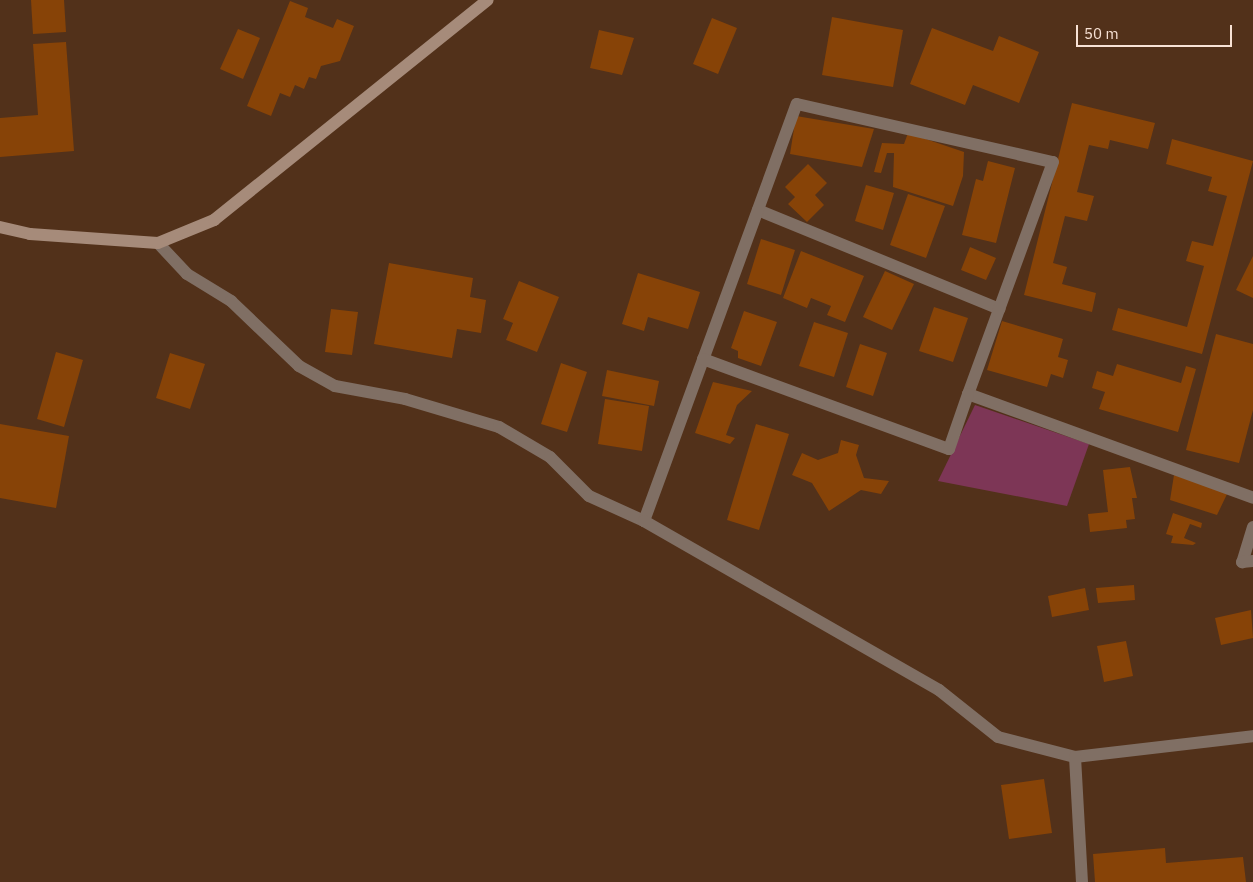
<!DOCTYPE html>
<style>
body{margin:0}
#map{position:relative;width:1253px;height:882px;overflow:hidden;background:#52311a;font-family:"IBM Plex Sans",sans-serif}
div>[style]{position:absolute}
.green>*{inset:0;background:#7d3656}
.building>*{inset:0;background:#874307}
.street>*{height:12px;margin:-6px;padding:0 6px;transform-origin:6px;border-radius:6px;background:#806f64}
.secondary>*{height:12px;margin:-6px;padding:0 6px;transform-origin:6px;border-radius:6px;background:#a68b7a}
span{translate:-50% -50%;white-space:nowrap;text-align:center;line-height:1.15;-webkit-text-stroke:5px #52311a;paint-order:stroke}
.scale{position:absolute;left:1076px;top:25px;width:156px;height:22px;box-sizing:border-box;border:2px solid #f8e2d5;border-top:0;padding-left:6px;font-size:15px;line-height:18px;white-space:nowrap;color:#f8e2d5;-webkit-text-stroke:4px #52311a;paint-order:stroke}
</style>
<div id="map">
<div class="green">
<i style="clip-path:polygon(975px 405px,1089px 444px,1067px 506px,938px 481px)"></i>
</div>
<div class="building">
<i style="clip-path:polygon(31px 0,64px 0,66px 32px,33px 34px)"></i>
<i style="clip-path:polygon(290px 1px,308px 8px,305px 17px,333px 28px,337px 19px,354px 26px,340px 61px,321px 66px,316px 79px,309px 77px,304px 89px,295px 85px,290px 97px,280px 93px,271px 116px,247px 106px)"></i>
<i style="clip-path:polygon(832px 17px,903px 30px,893px 87px,822px 75px)"></i>
<i style="clip-path:polygon(712px 18px,737px 28px,718px 74px,693px 64px)"></i>
<i style="clip-path:polygon(932px 28px,993px 51px,999px 36px,1039px 52px,1019px 103px,973px 85px,965px 105px,910px 84px)"></i>
<i style="clip-path:polygon(238px 29px,260px 38px,243px 79px,220px 69px)"></i>
<i style="clip-path:polygon(599px 30px,634px 38px,622px 75px,590px 68px)"></i>
<i style="clip-path:polygon(66px 42px,74px 151px,0 157px,0 118px,38px 115px,33px 44px)"></i>
<i style="clip-path:polygon(1072px 103px,1155px 123px,1148px 149px,1110px 140px,1108px 149px,1089px 145px,1077px 192px,1094px 196px,1087px 221px,1065px 216px,1053px 263px,1067px 267px,1062px 284px,1096px 293px,1092px 312px,1024px 295px)"></i>
<i style="clip-path:polygon(796px 116px,874px 129px,862px 167px,790px 154px)"></i>
<i style="clip-path:polygon(908px 133px,964px 152px,963px 176px,953px 206px,893px 187px,894px 153px,887px 153px,881px 173px,874px 172px,882px 143px,904px 144px)"></i>
<i style="clip-path:polygon(1172px 139px,1253px 161px,1202px 354px,1112px 330px,1118px 308px,1187px 327px,1204px 266px,1186px 261px,1192px 241px,1213px 246px,1227px 196px,1208px 191px,1212px 177px,1166px 164px)"></i>
<i style="clip-path:polygon(988px 161px,1015px 168px,996px 243px,962px 235px,976px 179px,983px 181px)"></i>
<i style="clip-path:polygon(808px 164px,827px 183px,815px 195px,824px 205px,807px 222px,788px 204px,795px 197px,785px 187px)"></i>
<i style="clip-path:polygon(866px 185px,894px 193px,883px 230px,855px 221px)"></i>
<i style="clip-path:polygon(908px 194px,945px 206px,926px 258px,890px 245px)"></i>
<i style="clip-path:polygon(761px 239px,795px 250px,781px 295px,747px 284px)"></i>
<i style="clip-path:polygon(970px 247px,996px 258px,986px 280px,961px 270px)"></i>
<i style="clip-path:polygon(801px 251px,864px 276px,845px 322px,827px 315px,831px 306px,811px 298px,807px 308px,783px 298px)"></i>
<i style="clip-path:polygon(1253px 256px,1253px 298px,1236px 290px)"></i>
<i style="clip-path:polygon(389px 263px,473px 278px,470px 297px,486px 300px,481px 333px,457px 329px,452px 358px,374px 344px)"></i>
<i style="clip-path:polygon(885px 271px,914px 284px,892px 330px,863px 317px)"></i>
<i style="clip-path:polygon(638px 273px,700px 292px,688px 329px,648px 317px,644px 331px,622px 324px)"></i>
<i style="clip-path:polygon(519px 281px,559px 297px,537px 352px,506px 340px,513px 323px,503px 319px)"></i>
<i style="clip-path:polygon(934px 307px,968px 318px,953px 362px,919px 351px)"></i>
<i style="clip-path:polygon(331px 309px,358px 312px,352px 355px,325px 352px)"></i>
<i style="clip-path:polygon(744px 311px,777px 322px,761px 366px,738px 358px,738px 351px,731px 348px)"></i>
<i style="clip-path:polygon(1002px 321px,1063px 339px,1058px 357px,1068px 360px,1063px 378px,1051px 374px,1047px 387px,987px 370px)"></i>
<i style="clip-path:polygon(814px 322px,848px 333px,834px 377px,799px 366px)"></i>
<i style="clip-path:polygon(1216px 334px,1253px 344px,1253px 410px,1239px 463px,1186px 450px)"></i>
<i style="clip-path:polygon(860px 344px,887px 353px,873px 396px,846px 387px)"></i>
<i style="clip-path:polygon(56px 352px,83px 360px,64px 427px,37px 419px)"></i>
<i style="clip-path:polygon(170px 353px,205px 364px,190px 409px,156px 398px)"></i>
<i style="clip-path:polygon(561px 363px,587px 372px,567px 432px,541px 424px)"></i>
<i style="clip-path:polygon(1117px 364px,1181px 383px,1186px 366px,1196px 369px,1178px 432px,1099px 409px,1105px 392px,1092px 388px,1097px 371px,1113px 376px)"></i>
<i style="clip-path:polygon(607px 370px,659px 381px,654px 406px,602px 396px)"></i>
<i style="clip-path:polygon(713px 382px,752px 391px,737px 405px,726px 435px,735px 438px,730px 444px,695px 433px)"></i>
<i style="clip-path:polygon(605px 399px,649px 406px,642px 451px,598px 444px)"></i>
<i style="clip-path:polygon(0 424px,69px 436px,56px 508px,0 498px)"></i>
<i style="clip-path:polygon(756px 424px,789px 434px,759px 530px,727px 520px)"></i>
<i style="clip-path:polygon(841px 440px,859px 445px,856px 455px,864px 478px,889px 481px,881px 494px,861px 490px,829px 511px,812px 483px,792px 475px,802px 453px,818px 460px,838px 453px)"></i>
<i style="clip-path:polygon(1130px 467px,1137px 498px,1132px 498px,1135px 519px,1126px 520px,1127px 528px,1090px 532px,1088px 514px,1108px 512px,1103px 470px)"></i>
<i style="clip-path:polygon(1174px 475px,1228px 492px,1217px 515px,1170px 500px)"></i>
<i style="clip-path:polygon(1173px 513px,1202px 523px,1201px 528px,1190px 524px,1184px 538px,1196px 543px,1193px 545px,1171px 543px,1173px 536px,1166px 534px)"></i>
<i style="clip-path:polygon(1134px 585px,1135px 600px,1098px 603px,1096px 588px)"></i>
<i style="clip-path:polygon(1085px 588px,1089px 610px,1052px 617px,1048px 596px)"></i>
<i style="clip-path:polygon(1251px 610px,1253px 638px,1221px 645px,1215px 618px)"></i>
<i style="clip-path:polygon(1126px 641px,1133px 676px,1104px 682px,1097px 646px)"></i>
<i style="clip-path:polygon(1044px 779px,1052px 833px,1009px 839px,1001px 785px)"></i>
<i style="clip-path:polygon(1165px 848px,1166px 863px,1243px 857px,1246px 882px,1095px 882px,1093px 854px)"></i>
</div>
<div class="street">
<i style="left:758px;top:210px;width:261px;rotate:22.3deg"></i>
<i style="left:158px;top:243px;width:42px;rotate:46.9deg"></i>
<i style="left:187px;top:274px;width:52px;rotate:31.5deg"></i>
<i style="left:231px;top:301px;width:94px;rotate:43.7deg"></i>
<i style="left:299px;top:366px;width:41px;rotate:29.1deg"></i>
<i style="left:335px;top:386px;width:71px;rotate:10.5deg"></i>
<i style="left:405px;top:399px;width:98px;rotate:16.6deg"></i>
<i style="left:499px;top:427px;width:59px;rotate:30.5deg"></i>
<i style="left:550px;top:457px;width:55px;rotate:45deg"></i>
<i style="left:589px;top:496px;width:60px;rotate:24.4deg"></i>
<i style="left:644px;top:521px;width:444px;rotate:-69.9deg"></i>
<i style="left:797px;top:104px;width:262px;rotate:12.8deg"></i>
<i style="left:1053px;top:162px;width:247px;rotate:110.1deg"></i>
<i style="left:968px;top:394px;width:303px;rotate:20deg"></i>
<i style="left:703px;top:359px;width:262px;rotate:20.1deg"></i>
<i style="left:949px;top:449px;width:58px;rotate:-70.9deg"></i>
<i style="left:644px;top:521px;width:340px;rotate:29.8deg"></i>
<i style="left:939px;top:690px;width:75px;rotate:38.5deg"></i>
<i style="left:998px;top:737px;width:80px;rotate:14.6deg"></i>
<i style="left:1075px;top:757px;width:179px;rotate:-6.7deg"></i>
<i style="left:1253px;top:527px;width:37px;rotate:107deg"></i>
<i style="left:1242px;top:562px;width:11px;rotate:-5deg"></i>
<i style="left:1075px;top:757px;width:125px;rotate:86.8deg"></i>
</div>
<div class="secondary">
<i style="left:0;top:227px;width:31px;rotate:13deg"></i>
<i style="left:30px;top:234px;width:128px;rotate:4deg"></i>
<i style="left:158px;top:243px;width:61px;rotate:-22.3deg"></i>
<i style="left:214px;top:220px;width:351px;rotate:-38.8deg"></i>
</div>
<div class="scale">50 m</div>
</div>
